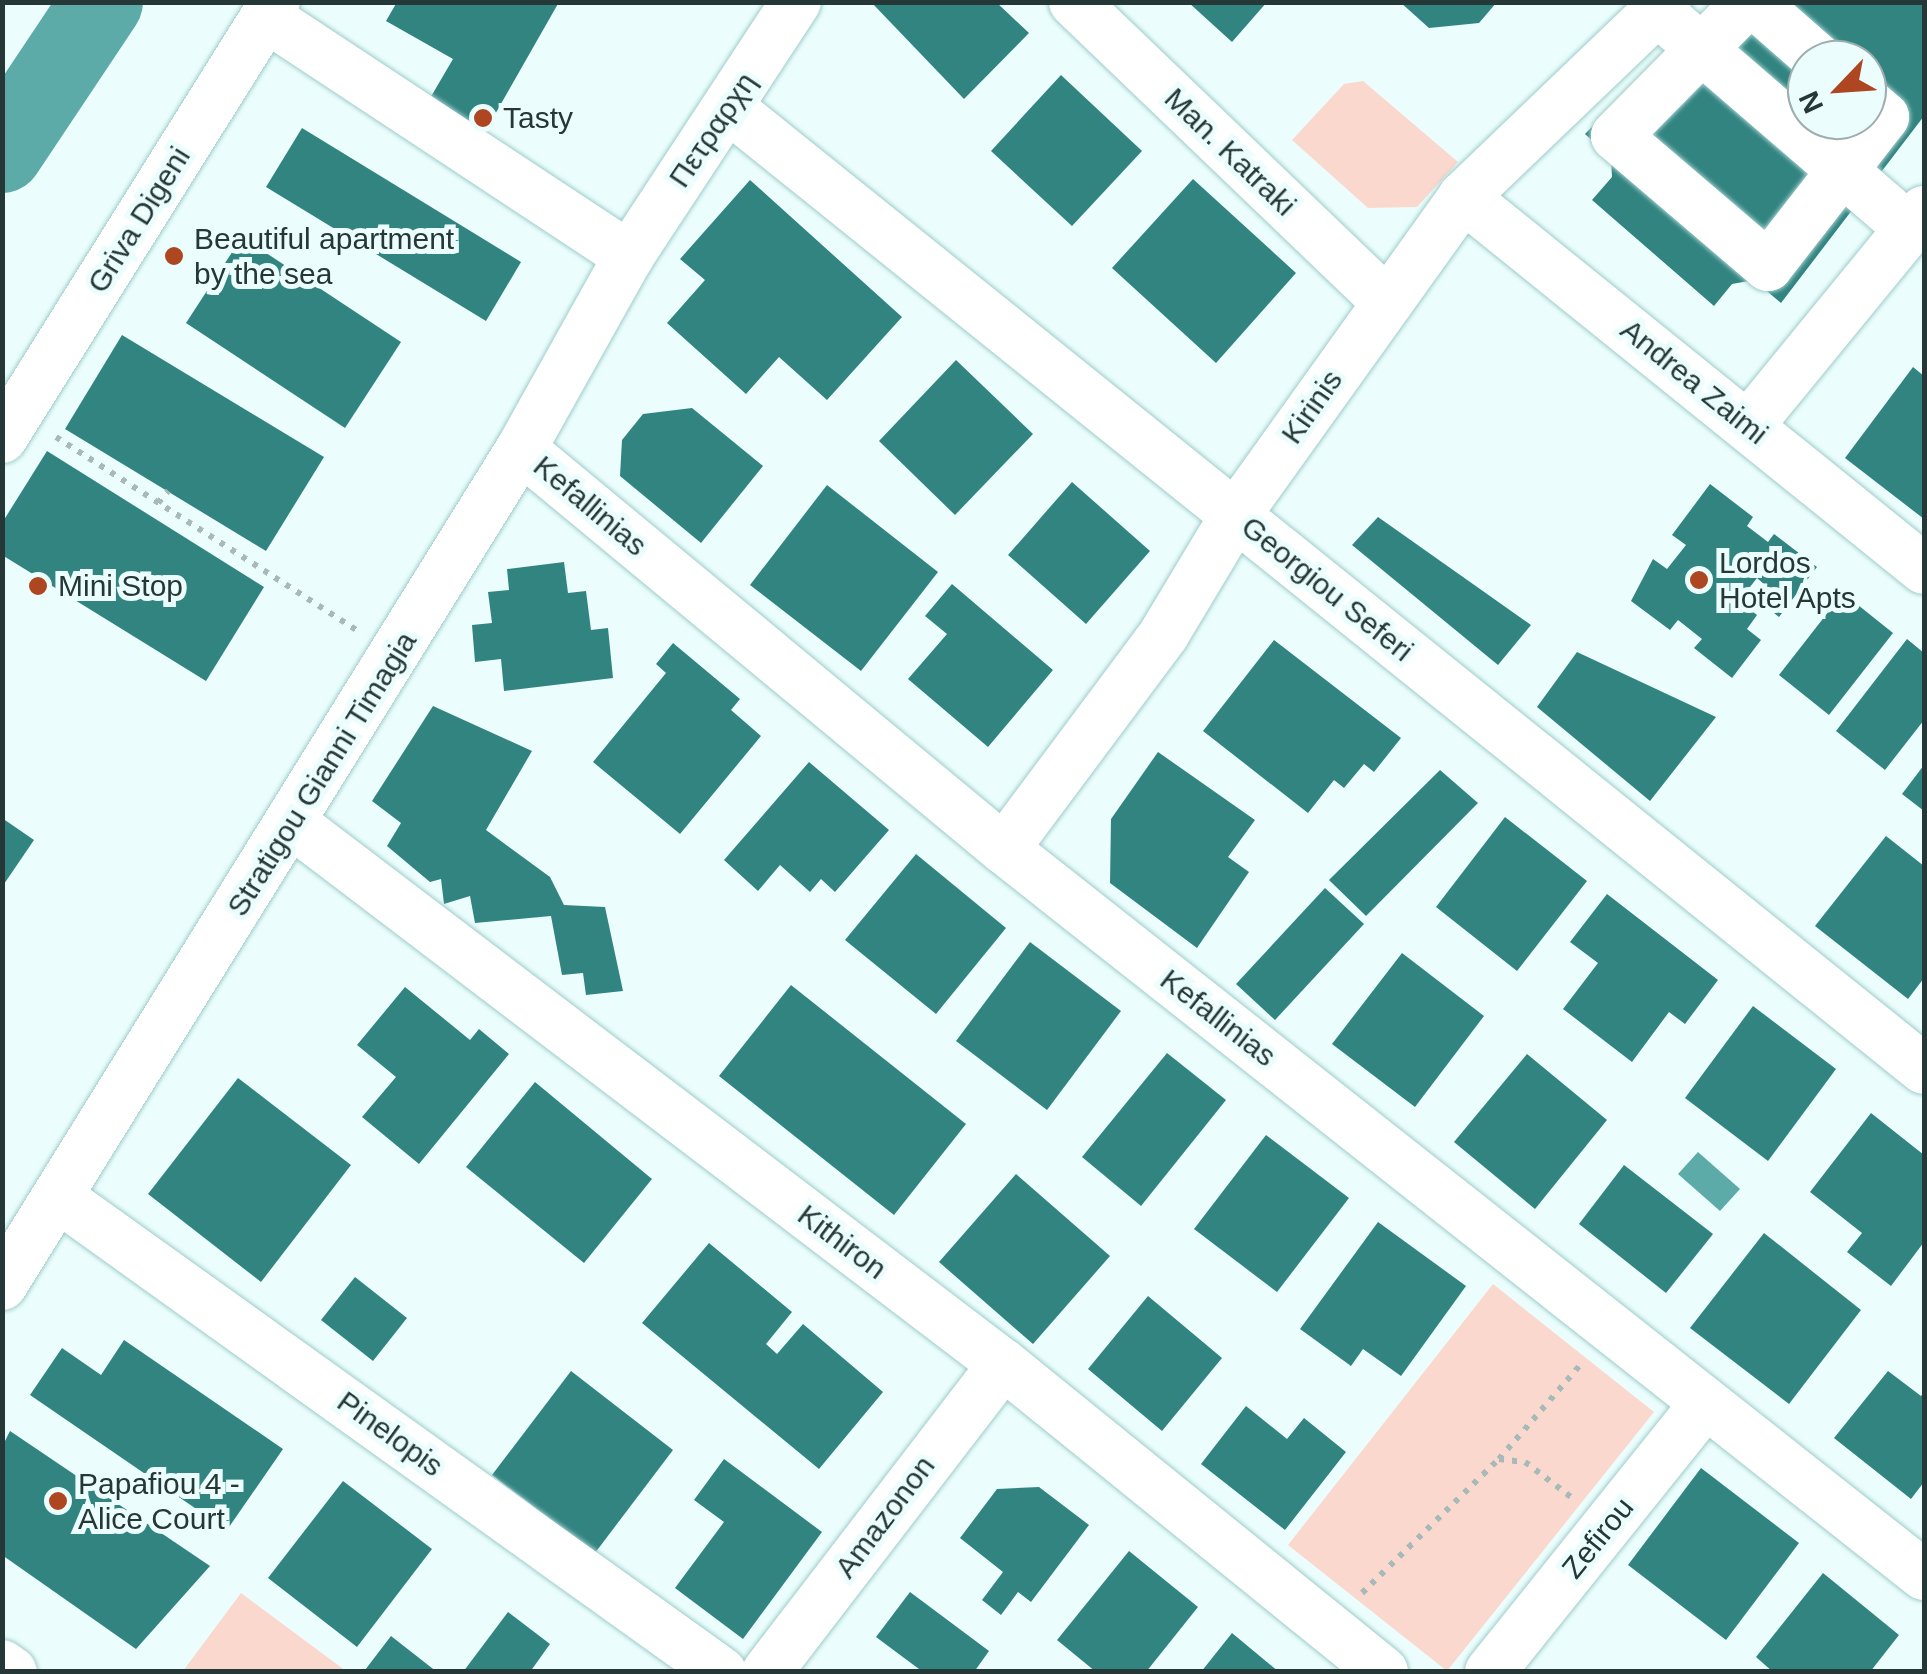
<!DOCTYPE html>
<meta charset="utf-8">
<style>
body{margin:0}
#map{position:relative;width:1927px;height:1674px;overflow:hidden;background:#ebfefd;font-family:Arial,sans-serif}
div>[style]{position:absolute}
.green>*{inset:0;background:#fbd8cd}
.water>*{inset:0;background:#5caba8}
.river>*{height:82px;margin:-41px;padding:0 41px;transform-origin:41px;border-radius:41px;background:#5caba8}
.building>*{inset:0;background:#328481}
.path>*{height:6px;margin-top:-3px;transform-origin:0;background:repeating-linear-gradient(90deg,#a7bab9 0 5px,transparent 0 13px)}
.roads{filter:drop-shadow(0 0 2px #9eccca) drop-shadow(0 0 2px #9eccca)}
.minor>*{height:50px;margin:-25px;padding:0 25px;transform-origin:25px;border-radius:25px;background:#fff}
.dots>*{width:28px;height:28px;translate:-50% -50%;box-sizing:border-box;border:5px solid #ebfefd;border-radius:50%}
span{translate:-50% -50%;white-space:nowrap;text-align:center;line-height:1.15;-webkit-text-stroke:10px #ebfefd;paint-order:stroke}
.poi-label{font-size:30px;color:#253736}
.left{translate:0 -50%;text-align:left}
.street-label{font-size:30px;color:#253736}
.frame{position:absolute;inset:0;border:5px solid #253736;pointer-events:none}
.north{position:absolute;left:1787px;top:40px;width:100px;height:100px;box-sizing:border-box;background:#ebfefd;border:2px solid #9caead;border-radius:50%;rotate:245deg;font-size:28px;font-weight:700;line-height:40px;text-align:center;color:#253736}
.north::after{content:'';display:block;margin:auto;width:35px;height:45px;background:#ad4621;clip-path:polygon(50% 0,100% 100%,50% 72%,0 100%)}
</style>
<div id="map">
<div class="green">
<i style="clip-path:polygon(1363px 81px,1458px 162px,1417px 207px,1368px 208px,1292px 140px,1344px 84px)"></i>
<i style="clip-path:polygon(1493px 1284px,1654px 1412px,1447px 1671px,1288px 1545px)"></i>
<i style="clip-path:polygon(241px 1593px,346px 1671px,183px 1671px)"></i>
</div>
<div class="water">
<i style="clip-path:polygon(1698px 1152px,1740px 1189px,1720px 1211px,1678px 1174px)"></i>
</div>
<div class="river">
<i style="left:2px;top:152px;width:180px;rotate:-56.3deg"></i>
</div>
<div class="building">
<i style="clip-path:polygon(397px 2px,559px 2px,485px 132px,429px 100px,453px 59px,386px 21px)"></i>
<i style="clip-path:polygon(871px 2px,996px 2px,1029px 33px,964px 99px)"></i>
<i style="clip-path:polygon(1188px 2px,1267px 2px,1232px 42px)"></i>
<i style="clip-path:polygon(1400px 2px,1497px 2px,1479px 23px,1429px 28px)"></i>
<i style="clip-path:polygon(evenodd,1716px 2px,1924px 2px,1924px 116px,1781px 303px,1754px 280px,1732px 284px,1714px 306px,1592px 200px,1612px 177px,1611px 157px,1585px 134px,1716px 2px,1807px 60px,1867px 60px,1867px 120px,1807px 120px,1807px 60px)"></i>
<i style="clip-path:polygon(1061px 75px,1142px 151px,1072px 226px,991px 151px)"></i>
<i style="clip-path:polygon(302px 128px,521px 262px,486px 321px,266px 187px)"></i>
<i style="clip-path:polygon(1193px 179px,1296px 273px,1216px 363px,1112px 268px)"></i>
<i style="clip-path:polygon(750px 180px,902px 317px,827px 400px,779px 357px,746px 394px,667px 323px,705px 280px,680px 259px)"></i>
<i style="clip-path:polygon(242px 237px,401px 342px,345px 428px,186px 323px)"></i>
<i style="clip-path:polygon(122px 335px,324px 457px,266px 551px,65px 429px)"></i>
<i style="clip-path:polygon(956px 360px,1033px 434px,955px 515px,879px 441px)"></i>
<i style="clip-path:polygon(1913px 367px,1924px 376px,1924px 519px,1845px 458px)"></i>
<i style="clip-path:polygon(692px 408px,763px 466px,701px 543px,620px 476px,622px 440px,643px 414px)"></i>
<i style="clip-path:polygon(47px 451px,264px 587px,206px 681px,2px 555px,2px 523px)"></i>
<i style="clip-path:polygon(1072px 482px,1150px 551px,1086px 624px,1008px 555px)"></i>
<i style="clip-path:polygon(1710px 484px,1753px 517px,1747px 526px,1768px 542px,1774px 534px,1817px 567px,1779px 617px,1755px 598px,1765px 585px,1757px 578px,1739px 601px,1757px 615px,1747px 629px,1761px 640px,1732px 678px,1694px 648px,1702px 639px,1678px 620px,1670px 630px,1631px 601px,1653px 559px,1667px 569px,1686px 545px,1672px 535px)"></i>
<i style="clip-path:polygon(827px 485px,938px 572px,861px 671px,750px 585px)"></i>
<i style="clip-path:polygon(1378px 517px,1531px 625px,1498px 665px,1352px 545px)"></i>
<i style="clip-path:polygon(564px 562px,568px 593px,586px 591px,591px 630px,608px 628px,613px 678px,504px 691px,501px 659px,475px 662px,472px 625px,492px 623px,488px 592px,509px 590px,507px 569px)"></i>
<i style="clip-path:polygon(952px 584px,1053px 670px,988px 747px,908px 679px,947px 634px,925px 616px)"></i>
<i style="clip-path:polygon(1843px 593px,1893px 633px,1829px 715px,1779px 675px)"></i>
<i style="clip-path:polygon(1907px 639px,1924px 653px,1924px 720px,1885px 770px,1836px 731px)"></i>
<i style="clip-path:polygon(1274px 640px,1401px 738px,1374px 772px,1364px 764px,1344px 788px,1334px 780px,1308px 813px,1203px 731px)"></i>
<i style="clip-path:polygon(673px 643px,740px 699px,731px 710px,761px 736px,680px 834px,593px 762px,666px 673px,656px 664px)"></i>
<i style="clip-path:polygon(1577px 652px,1716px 717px,1650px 801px,1537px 707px)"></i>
<i style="clip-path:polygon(433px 706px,532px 751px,486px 830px,550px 877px,564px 905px,605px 907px,623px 991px,586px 995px,583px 973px,562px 975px,551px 916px,475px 923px,470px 896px,444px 904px,441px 879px,430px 882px,387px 846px,401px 823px,372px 801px)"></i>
<i style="clip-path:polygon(1158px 752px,1255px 820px,1228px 857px,1249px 872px,1197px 948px,1110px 883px,1111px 819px)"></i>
<i style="clip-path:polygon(809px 762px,889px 830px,835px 892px,821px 879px,810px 892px,780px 865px,758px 891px,724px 860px)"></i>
<i style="clip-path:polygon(1924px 765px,1924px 811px,1902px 794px)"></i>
<i style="clip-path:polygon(1440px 770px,1478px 803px,1366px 916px,1329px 880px)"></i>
<i style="clip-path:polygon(1505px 817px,1587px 881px,1517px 971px,1436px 907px)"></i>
<i style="clip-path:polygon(2px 818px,34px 840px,2px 887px)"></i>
<i style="clip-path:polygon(1886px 836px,1924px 866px,1924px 978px,1908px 999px,1815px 926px)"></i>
<i style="clip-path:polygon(916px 854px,1006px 928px,936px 1014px,845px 940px)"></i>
<i style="clip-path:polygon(1325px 888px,1364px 924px,1275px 1020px,1236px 984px)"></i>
<i style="clip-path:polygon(1607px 894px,1718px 980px,1685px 1024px,1669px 1012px,1632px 1062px,1563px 1009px,1598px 963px,1570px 942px)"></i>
<i style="clip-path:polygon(1030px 942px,1121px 1011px,1047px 1110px,956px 1041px)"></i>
<i style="clip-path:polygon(1402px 953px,1484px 1016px,1415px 1107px,1332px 1044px)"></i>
<i style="clip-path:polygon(791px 985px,966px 1124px,894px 1215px,719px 1076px)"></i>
<i style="clip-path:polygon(405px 987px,470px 1040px,479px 1029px,509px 1054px,419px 1164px,362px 1117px,396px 1077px,357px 1045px)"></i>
<i style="clip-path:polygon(1753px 1006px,1836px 1069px,1768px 1161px,1685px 1098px)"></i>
<i style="clip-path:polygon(1167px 1053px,1226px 1100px,1141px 1206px,1082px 1157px)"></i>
<i style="clip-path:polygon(1527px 1054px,1607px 1120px,1535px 1209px,1454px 1142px)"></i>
<i style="clip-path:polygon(238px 1078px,351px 1165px,261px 1282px,148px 1194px)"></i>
<i style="clip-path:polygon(535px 1082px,652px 1179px,584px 1263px,466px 1167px)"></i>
<i style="clip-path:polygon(1871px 1113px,1924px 1155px,1924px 1242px,1891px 1286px,1847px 1252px,1862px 1233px,1810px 1192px)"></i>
<i style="clip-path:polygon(1266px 1135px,1349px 1198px,1277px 1292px,1194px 1229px)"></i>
<i style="clip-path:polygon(1624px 1165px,1713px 1234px,1666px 1293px,1579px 1224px)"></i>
<i style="clip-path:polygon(1016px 1174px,1110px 1256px,1033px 1344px,939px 1262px)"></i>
<i style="clip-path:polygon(1378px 1222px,1466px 1286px,1401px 1376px,1363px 1349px,1351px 1366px,1300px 1329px)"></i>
<i style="clip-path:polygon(1764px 1233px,1861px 1310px,1789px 1404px,1690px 1328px)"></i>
<i style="clip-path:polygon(709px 1243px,792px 1312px,766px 1344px,777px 1354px,803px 1324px,883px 1392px,819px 1469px,642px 1323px)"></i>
<i style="clip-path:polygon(355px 1277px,407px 1318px,373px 1361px,321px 1320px)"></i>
<i style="clip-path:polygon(1148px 1296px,1222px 1358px,1162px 1431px,1088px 1369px)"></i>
<i style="clip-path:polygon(124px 1340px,283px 1449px,227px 1530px,30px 1395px,62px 1348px,101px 1375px)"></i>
<i style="clip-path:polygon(571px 1371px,673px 1450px,595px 1553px,492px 1475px)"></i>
<i style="clip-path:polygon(1888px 1371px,1921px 1396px,1924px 1392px,1924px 1482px,1911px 1499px,1834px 1438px)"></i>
<i style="clip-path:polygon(1246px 1406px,1287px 1439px,1304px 1418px,1346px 1452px,1285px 1530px,1201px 1464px)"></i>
<i style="clip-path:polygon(10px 1431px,210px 1566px,136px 1649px,2px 1555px,2px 1447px)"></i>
<i style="clip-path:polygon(724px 1459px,822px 1532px,743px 1639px,675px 1588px,724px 1522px,694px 1500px)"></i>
<i style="clip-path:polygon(1701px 1468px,1799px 1543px,1726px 1640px,1628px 1565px)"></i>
<i style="clip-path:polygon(343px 1481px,432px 1549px,357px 1647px,268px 1578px)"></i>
<i style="clip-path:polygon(1039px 1487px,1089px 1525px,1031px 1602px,1018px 1592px,1001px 1615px,982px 1600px,1003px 1572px,960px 1538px,997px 1489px)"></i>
<i style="clip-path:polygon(1129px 1551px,1198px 1607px,1146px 1672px,1096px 1672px,1057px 1640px)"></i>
<i style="clip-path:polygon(1823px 1573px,1899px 1635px,1870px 1672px,1773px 1672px,1756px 1657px)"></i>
<i style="clip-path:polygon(910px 1592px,989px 1651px,974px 1672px,923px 1672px,876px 1637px)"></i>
<i style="clip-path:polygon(508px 1612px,550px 1644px,530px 1672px,463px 1672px)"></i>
<i style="clip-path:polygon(1232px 1633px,1279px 1672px,1201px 1672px)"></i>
<i style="clip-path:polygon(391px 1636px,437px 1672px,365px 1670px)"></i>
</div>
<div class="path">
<i style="left:56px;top:437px;width:358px;rotate:32.7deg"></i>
<i style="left:158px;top:503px;width:16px;rotate:-50deg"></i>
<i style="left:1499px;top:1459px;width:26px;rotate:7deg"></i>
<i style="left:1525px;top:1462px;width:58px;rotate:37.3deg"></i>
<i style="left:1362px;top:1593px;width:192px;rotate:-44.4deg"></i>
<i style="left:1499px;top:1459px;width:125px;rotate:-49.2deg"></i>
</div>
<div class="roads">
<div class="minor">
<i style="left:1074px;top:2px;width:434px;rotate:43.8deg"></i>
<i style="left:1748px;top:2px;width:188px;rotate:134.6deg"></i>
<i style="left:1616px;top:136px;width:200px;rotate:40.5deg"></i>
<i style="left:1768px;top:266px;width:189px;rotate:-52.1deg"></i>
<i style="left:1884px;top:117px;width:23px;rotate:-139deg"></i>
<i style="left:1753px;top:2px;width:88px;rotate:41.3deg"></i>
<i style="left:266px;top:17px;width:435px;rotate:33.4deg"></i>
<i style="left:1676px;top:27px;width:309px;rotate:40.8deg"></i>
<i style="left:729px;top:108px;width:1533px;rotate:38.81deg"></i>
<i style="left:1463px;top:197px;width:592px;rotate:38.9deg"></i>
<i style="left:1748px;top:426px;width:278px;rotate:-50.7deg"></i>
<i style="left:2px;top:438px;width:514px;rotate:-57.95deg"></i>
<i style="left:521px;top:449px;width:627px;rotate:39.63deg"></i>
<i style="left:1004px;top:849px;width:1172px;rotate:38.28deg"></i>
<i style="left:292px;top:823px;width:893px;rotate:37.27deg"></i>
<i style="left:1003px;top:1364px;width:489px;rotate:39deg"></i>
<i style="left:1004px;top:849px;width:268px;rotate:-53.3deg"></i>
<i style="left:1164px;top:634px;width:138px;rotate:-59deg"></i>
<i style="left:1235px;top:516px;width:392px;rotate:-54.4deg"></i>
<i style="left:1463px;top:197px;width:281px;rotate:-43.8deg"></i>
<i style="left:58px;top:1197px;width:816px;rotate:35.62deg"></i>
<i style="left:2px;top:1285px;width:984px;rotate:-58.17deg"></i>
<i style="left:521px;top:449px;width:221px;rotate:-60.8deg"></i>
<i style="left:629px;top:256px;width:304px;rotate:-56.7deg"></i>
<i style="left:2px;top:1665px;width:12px;rotate:35deg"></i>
<i style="left:767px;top:1672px;width:388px;rotate:-52.5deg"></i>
<i style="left:1490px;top:1672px;width:344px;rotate:-51.3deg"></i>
</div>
</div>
<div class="dots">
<i style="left:483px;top:118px;background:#ad4621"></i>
<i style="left:174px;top:256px;background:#ad4621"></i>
<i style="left:1699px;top:580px;background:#ad4621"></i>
<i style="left:38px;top:586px;background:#ad4621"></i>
<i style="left:58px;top:1501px;background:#ad4621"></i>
</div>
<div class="poi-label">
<span class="left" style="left:503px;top:118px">Tasty</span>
<span class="left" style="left:194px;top:256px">Beautiful apartment<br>by the sea</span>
<span class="left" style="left:1719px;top:580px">Lordos<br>Hotel Apts</span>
<span class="left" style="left:58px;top:586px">Mini Stop</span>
<span class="left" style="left:78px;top:1501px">Papafiou 4 -<br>Alice Court</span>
</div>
<div class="street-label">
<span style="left:713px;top:130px;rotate:-56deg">Πετραρχη</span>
<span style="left:1230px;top:152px;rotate:44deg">Man. Katraki</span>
<span style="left:139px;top:220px;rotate:-58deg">Griva Digeni</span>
<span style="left:1694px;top:382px;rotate:39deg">Andrea Zaimi</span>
<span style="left:1312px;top:407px;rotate:-55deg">Kirinis</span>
<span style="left:590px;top:506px;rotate:40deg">Kefallinias</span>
<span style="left:1327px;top:589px;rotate:39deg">Georgiou Seferi</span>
<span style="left:322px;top:774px;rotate:-58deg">Stratigou Gianni Timagia</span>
<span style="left:1218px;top:1018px;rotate:38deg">Kefallinias</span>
<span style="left:842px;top:1242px;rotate:37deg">Kithiron</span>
<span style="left:390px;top:1434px;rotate:36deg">Pinelopis</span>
<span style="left:885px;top:1517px;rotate:-53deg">Amazonon</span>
<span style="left:1598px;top:1538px;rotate:-51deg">Zefirou</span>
</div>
<div class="frame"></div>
<div class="north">N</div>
</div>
